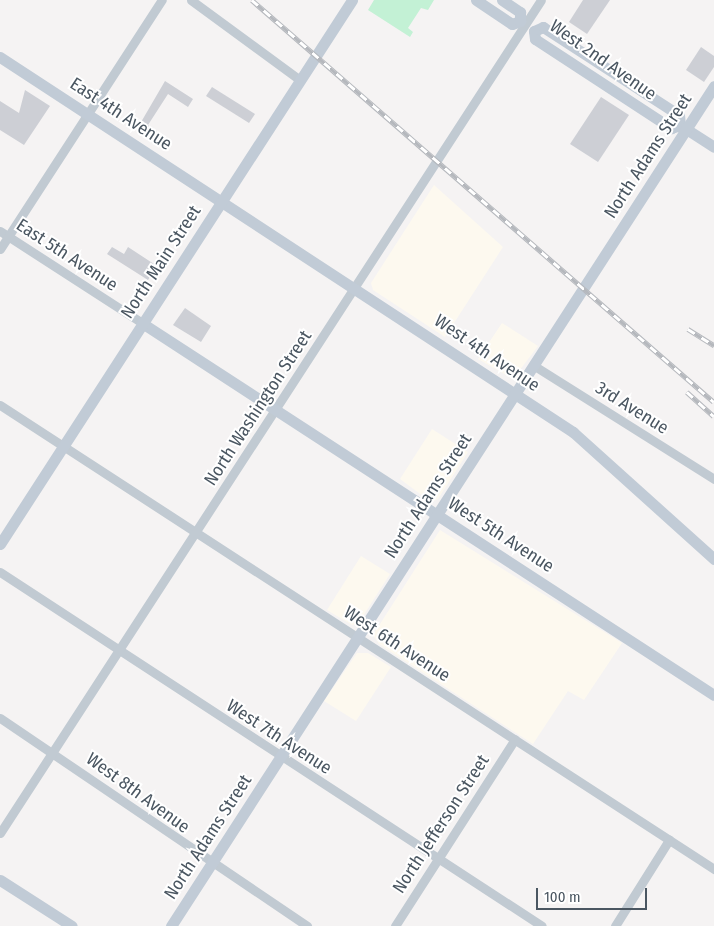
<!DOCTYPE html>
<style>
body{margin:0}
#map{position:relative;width:714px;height:926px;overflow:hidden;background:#f5f3f3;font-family:"Fira Sans Condensed",sans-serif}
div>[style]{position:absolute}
.commercial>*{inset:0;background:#fdf9ef}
.green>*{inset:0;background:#c3f1d5}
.building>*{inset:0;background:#cdcfd5}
.street>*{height:9px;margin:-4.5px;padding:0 4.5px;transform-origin:4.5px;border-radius:4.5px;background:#c1cad2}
.secondary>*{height:11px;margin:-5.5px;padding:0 5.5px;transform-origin:5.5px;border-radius:5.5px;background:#c1cbd6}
.rail>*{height:4.5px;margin-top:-2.25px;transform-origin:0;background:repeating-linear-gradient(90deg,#fff 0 8px,#b5b8bd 0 16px);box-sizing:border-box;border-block:1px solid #b5b8bd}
span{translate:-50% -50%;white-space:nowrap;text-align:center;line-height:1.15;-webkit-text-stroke:4px #fff;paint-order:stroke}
.street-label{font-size:18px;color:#4a5661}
.scale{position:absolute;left:536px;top:888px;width:111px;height:22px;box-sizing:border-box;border:2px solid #4a5661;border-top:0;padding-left:6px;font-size:15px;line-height:18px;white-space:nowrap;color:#4a5661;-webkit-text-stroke:4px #fff;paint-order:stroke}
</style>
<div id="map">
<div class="commercial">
<i style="clip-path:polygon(434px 185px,503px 247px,445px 337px,373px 290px,371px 283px)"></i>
<i style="clip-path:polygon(502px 323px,538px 346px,513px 379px,478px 359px)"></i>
<i style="clip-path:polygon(432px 429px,468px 452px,438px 499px,431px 502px,400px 479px)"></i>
<i style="clip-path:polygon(440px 530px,622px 643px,584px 700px,568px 691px,533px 744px,379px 644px,373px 635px)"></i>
<i style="clip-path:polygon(361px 556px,390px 574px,358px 624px,352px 625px,327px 610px)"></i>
<i style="clip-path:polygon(357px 653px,368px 653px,391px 667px,356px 721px,324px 701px)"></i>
</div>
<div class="green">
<i style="clip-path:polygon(374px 0,434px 0,428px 10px,421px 8px,408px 28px,413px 32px,410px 37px,368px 10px)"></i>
</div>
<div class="building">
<i style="clip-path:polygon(583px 0,610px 0,587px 34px,569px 22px)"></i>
<i style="clip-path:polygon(701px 47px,714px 56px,714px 67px,704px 82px,686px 70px)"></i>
<i style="clip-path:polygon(165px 81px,193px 99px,188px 107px,168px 94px,148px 125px,160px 133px,156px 140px,137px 129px)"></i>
<i style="clip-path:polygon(212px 87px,255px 114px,249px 123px,206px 96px)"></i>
<i style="clip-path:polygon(25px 90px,50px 106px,24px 145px,0 130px,0 101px,19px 113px)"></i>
<i style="clip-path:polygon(601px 97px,629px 115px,598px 162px,570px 144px)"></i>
<i style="clip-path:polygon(112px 247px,124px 254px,128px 247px,157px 266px,148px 280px,107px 254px)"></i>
<i style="clip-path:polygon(185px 308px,211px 326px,201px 342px,173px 325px)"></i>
</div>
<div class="street">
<i style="left:191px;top:0;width:135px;rotate:36.3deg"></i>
<i style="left:0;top:231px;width:169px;rotate:32.9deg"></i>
<i style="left:0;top:249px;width:297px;rotate:-57deg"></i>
<i style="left:533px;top:365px;width:214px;rotate:32.2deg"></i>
<i style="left:0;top:405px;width:852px;rotate:33.02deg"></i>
<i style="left:0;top:572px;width:647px;rotate:33.15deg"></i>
<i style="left:0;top:718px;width:371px;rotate:34.1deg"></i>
<i style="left:0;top:833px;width:993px;rotate:-57deg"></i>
<i style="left:395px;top:926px;width:222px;rotate:-57.3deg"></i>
<i style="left:615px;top:926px;width:102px;rotate:-57.9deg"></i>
</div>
<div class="secondary">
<i style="left:476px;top:0;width:43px;rotate:33.7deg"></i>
<i style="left:512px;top:24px;width:9px;rotate:-21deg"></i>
<i style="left:502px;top:0;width:22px;rotate:34deg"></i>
<i style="left:520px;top:12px;width:9px;rotate:90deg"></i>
<i style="left:534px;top:31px;width:10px;rotate:-24deg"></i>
<i style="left:543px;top:27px;width:162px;rotate:32.9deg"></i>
<i style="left:679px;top:115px;width:10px;rotate:84deg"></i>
<i style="left:534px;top:31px;width:8px;rotate:83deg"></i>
<i style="left:535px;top:39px;width:163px;rotate:33.2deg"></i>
<i style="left:671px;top:128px;width:9px;rotate:-18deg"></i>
<i style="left:0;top:57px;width:685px;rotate:33.2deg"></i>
<i style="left:573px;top:432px;width:190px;rotate:42deg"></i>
<i style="left:680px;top:125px;width:40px;rotate:32.9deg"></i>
<i style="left:142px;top:323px;width:682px;rotate:33.04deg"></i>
<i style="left:0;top:544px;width:648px;rotate:-57.09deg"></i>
<i style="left:0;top:880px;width:85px;rotate:32.6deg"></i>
<i style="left:171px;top:926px;width:1000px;rotate:-57.12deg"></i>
</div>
<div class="rail">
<i style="left:252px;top:0;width:612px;rotate:41.03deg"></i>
<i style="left:688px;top:329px;width:31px;rotate:32deg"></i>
<i style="left:687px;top:392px;width:36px;rotate:42deg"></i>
</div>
<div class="street-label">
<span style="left:603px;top:60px;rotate:35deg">West 2nd Avenue</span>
<span style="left:121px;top:114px;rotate:33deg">East 4th Avenue</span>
<span style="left:648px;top:156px;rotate:-57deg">North Adams Street</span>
<span style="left:67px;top:255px;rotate:33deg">East 5th Avenue</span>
<span style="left:161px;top:262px;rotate:-57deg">North Main Street</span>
<span style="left:487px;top:353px;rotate:34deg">West 4th Avenue</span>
<span style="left:258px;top:408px;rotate:-57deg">North Washington Street</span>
<span style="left:632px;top:408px;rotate:32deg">3rd Avenue</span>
<span style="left:428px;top:496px;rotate:-57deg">North Adams Street</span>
<span style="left:501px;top:535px;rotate:33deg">West 5th Avenue</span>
<span style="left:397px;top:644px;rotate:33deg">West 6th Avenue</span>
<span style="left:279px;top:737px;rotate:33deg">West 7th Avenue</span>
<span style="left:138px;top:793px;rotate:36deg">West 8th Avenue</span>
<span style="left:441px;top:824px;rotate:-57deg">North Jefferson Street</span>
<span style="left:208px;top:837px;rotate:-57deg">North Adams Street</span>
</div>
<div class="scale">100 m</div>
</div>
